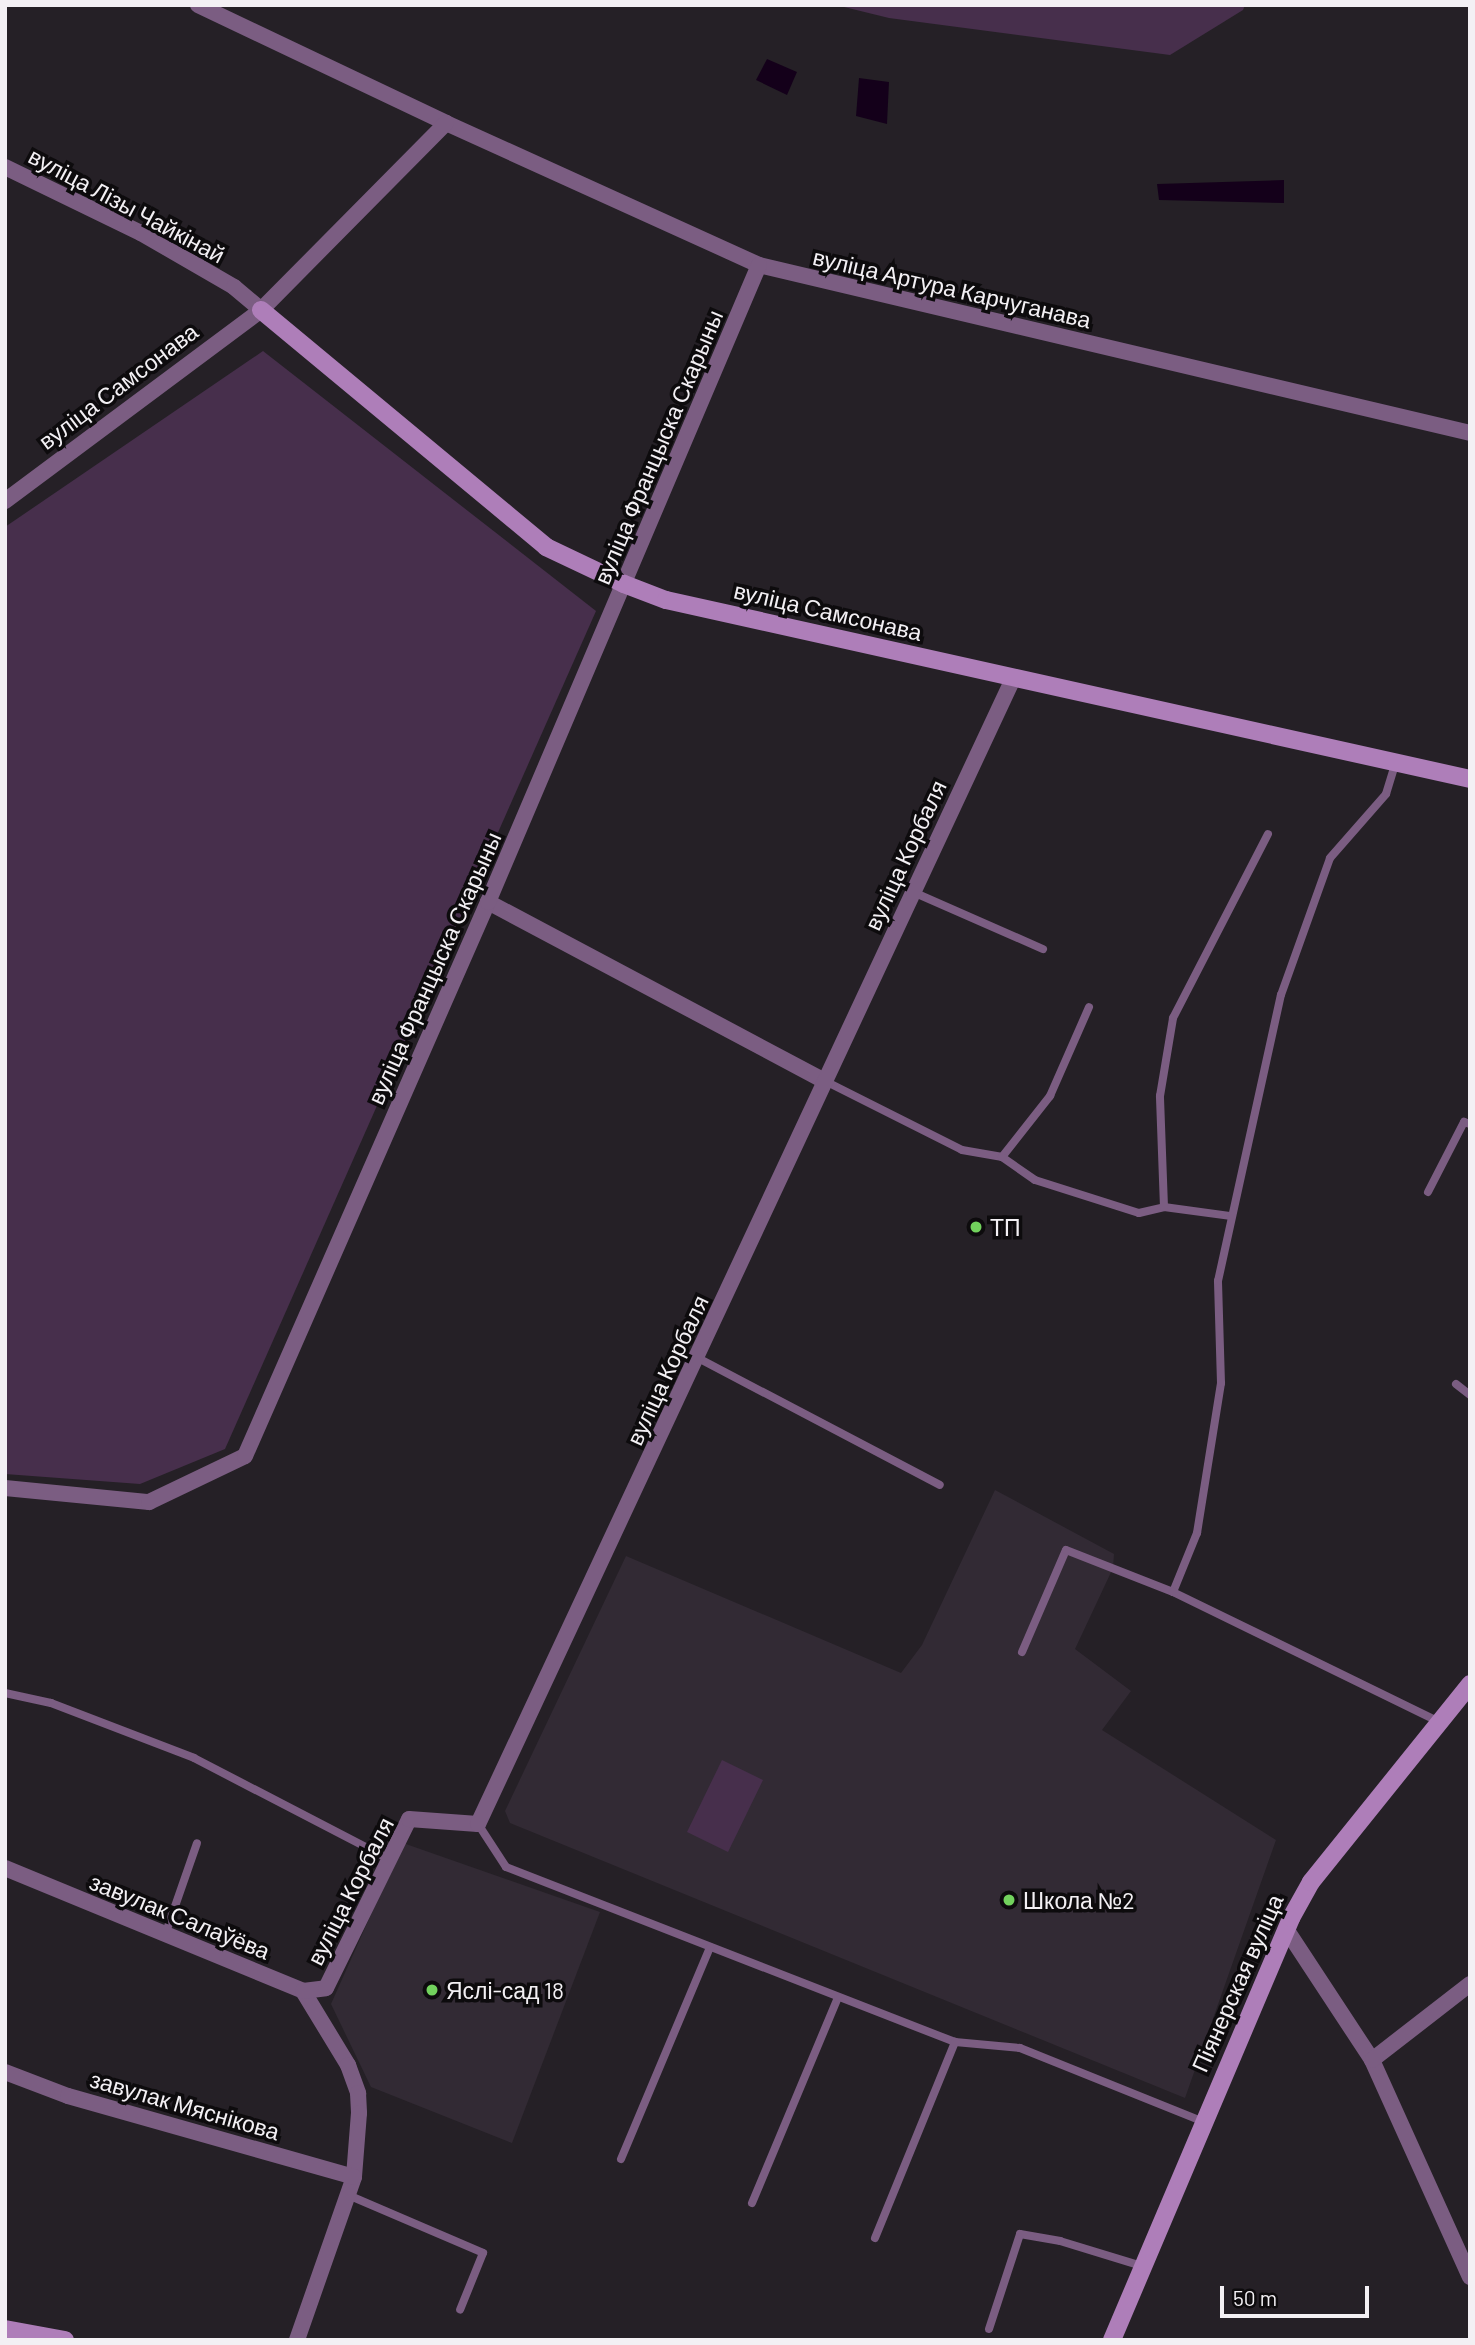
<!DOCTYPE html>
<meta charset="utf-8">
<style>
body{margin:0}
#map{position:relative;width:1475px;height:2345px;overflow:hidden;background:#252026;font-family:Barlow,sans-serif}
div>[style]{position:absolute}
.built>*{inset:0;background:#322a34}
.green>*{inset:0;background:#472f4c}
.water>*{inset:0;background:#14001a}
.lane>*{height:8px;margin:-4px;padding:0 4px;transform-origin:4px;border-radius:4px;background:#7b5d82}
.street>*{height:16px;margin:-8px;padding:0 8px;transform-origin:8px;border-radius:8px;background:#7b5d82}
.secondary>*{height:18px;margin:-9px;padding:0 9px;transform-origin:9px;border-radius:9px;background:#ae7eb9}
.dots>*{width:19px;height:19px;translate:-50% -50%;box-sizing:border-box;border:4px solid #0d0b0d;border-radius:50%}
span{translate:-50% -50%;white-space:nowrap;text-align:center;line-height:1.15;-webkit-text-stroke:7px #0d0b0d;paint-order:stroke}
.street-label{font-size:23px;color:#f3f0f4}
.poi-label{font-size:23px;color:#f3f0f4}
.left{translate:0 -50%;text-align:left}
.frame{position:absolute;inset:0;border:7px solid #f3f0f4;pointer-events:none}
.scale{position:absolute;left:1220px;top:2286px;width:149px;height:32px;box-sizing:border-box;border:4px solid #f3f0f4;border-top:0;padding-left:9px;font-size:21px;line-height:24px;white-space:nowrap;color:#f3f0f4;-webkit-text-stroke:5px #0d0b0d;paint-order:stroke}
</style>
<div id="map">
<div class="built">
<i style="clip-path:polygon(995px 1490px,1114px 1554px,1113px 1568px,1075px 1649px,1131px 1691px,1102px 1730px,1276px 1840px,1185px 2098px,510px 1823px,505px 1811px,626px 1556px,901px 1673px,922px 1645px)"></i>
<i style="clip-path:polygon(403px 1843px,600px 1912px,512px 2143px,371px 2087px,331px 2004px)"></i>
</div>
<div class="green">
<i style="clip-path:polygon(836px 5px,1245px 5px,1243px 10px,1170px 55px,889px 18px)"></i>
<i style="clip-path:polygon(263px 351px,596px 611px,225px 1449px,140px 1484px,5px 1474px,5px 527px)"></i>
<i style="clip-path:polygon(722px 1760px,763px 1780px,728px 1852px,687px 1832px)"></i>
</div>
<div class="water">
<i style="clip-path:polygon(767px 59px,797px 72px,787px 95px,756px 80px)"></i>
<i style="clip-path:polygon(859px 78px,889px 82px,887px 124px,856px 116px)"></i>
<i style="clip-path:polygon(1284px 180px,1284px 203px,1159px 200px,1157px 184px)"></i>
</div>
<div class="lane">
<i style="left:913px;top:892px;width:142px;rotate:23.7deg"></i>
<i style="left:825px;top:1081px;width:153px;rotate:26.7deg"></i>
<i style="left:962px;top:1150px;width:41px;rotate:9.9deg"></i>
<i style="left:1002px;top:1157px;width:78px;rotate:-51.8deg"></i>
<i style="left:1050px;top:1096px;width:97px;rotate:-66.3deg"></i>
<i style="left:1002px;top:1157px;width:40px;rotate:34.9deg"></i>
<i style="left:1035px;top:1180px;width:109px;rotate:17.6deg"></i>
<i style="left:1139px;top:1213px;width:26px;rotate:-13deg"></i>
<i style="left:1164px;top:1207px;width:68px;rotate:7.7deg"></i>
<i style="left:1428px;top:1192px;width:79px;rotate:-62.8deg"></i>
<i style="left:1464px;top:1122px;width:6px;rotate:18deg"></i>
<i style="left:1164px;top:1207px;width:111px;rotate:-92.1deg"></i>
<i style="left:1160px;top:1096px;width:79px;rotate:-80.5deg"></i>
<i style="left:1173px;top:1018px;width:207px;rotate:-62.7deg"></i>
<i style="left:698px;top:1358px;width:273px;rotate:27.7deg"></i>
<i style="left:1456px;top:1384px;width:18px;rotate:38deg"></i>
<i style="left:1173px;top:1592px;width:64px;rotate:-67.9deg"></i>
<i style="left:1197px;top:1533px;width:152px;rotate:-80.9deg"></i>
<i style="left:1221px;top:1383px;width:102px;rotate:-91.7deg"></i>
<i style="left:1218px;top:1281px;width:293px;rotate:-77.6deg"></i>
<i style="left:1281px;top:995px;width:145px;rotate:-70.3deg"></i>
<i style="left:1330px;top:858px;width:85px;rotate:-48.8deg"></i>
<i style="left:1386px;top:794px;width:34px;rotate:-73deg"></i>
<i style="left:1022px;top:1652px;width:111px;rotate:-66.7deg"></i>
<i style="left:1066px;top:1550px;width:115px;rotate:21.4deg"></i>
<i style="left:1173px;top:1592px;width:295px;rotate:26deg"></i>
<i style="left:5px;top:1693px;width:47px;rotate:12.3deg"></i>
<i style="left:51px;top:1703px;width:153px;rotate:21deg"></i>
<i style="left:194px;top:1758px;width:220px;rotate:27.4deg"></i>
<i style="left:478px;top:1824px;width:51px;rotate:56.9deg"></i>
<i style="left:506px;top:1867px;width:482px;rotate:21.3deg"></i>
<i style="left:955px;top:2042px;width:65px;rotate:5.3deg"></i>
<i style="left:1020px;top:2048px;width:196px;rotate:21.9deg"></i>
<i style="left:165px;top:1935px;width:97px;rotate:-70.8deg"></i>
<i style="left:621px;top:2159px;width:230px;rotate:-67.2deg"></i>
<i style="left:348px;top:2195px;width:147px;rotate:23.2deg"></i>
<i style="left:483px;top:2253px;width:61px;rotate:112deg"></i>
<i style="left:752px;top:2203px;width:223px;rotate:-67.3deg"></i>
<i style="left:875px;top:2238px;width:212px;rotate:-67.8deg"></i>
<i style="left:989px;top:2329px;width:100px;rotate:-71.9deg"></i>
<i style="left:1020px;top:2234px;width:41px;rotate:9.9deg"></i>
<i style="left:1060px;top:2241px;width:86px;rotate:17deg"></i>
</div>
<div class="street">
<i style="left:198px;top:5px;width:275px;rotate:25.4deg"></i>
<i style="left:446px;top:123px;width:344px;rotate:24.4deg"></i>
<i style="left:759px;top:265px;width:731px;rotate:13.29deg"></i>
<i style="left:5px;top:167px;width:151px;rotate:25.9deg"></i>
<i style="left:141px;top:233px;width:108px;rotate:30.1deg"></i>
<i style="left:234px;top:287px;width:35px;rotate:40deg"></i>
<i style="left:5px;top:501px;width:319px;rotate:-36.7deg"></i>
<i style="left:261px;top:310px;width:263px;rotate:-45.3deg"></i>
<i style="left:488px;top:902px;width:382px;rotate:28deg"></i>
<i style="left:5px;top:1488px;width:145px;rotate:5.6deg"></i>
<i style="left:149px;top:1502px;width:106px;rotate:-25.6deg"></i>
<i style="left:245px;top:1456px;width:605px;rotate:-66.32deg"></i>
<i style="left:488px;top:902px;width:692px;rotate:-66.95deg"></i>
<i style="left:5px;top:1868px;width:322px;rotate:22.4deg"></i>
<i style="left:303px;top:1991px;width:87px;rotate:58.7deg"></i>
<i style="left:348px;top:2065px;width:30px;rotate:70deg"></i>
<i style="left:358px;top:2093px;width:20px;rotate:87deg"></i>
<i style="left:359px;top:2113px;width:64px;rotate:94.5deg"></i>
<i style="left:354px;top:2177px;width:173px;rotate:109.3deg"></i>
<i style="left:1286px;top:1929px;width:157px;rotate:56.7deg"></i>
<i style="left:1372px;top:2060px;width:238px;rotate:65.7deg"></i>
<i style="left:303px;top:1991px;width:23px;rotate:-7deg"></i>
<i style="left:326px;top:1988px;width:188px;rotate:-63.8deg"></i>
<i style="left:409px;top:1819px;width:69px;rotate:4.1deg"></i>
<i style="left:478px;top:1824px;width:1264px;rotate:-64.96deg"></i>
<i style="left:1372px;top:2060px;width:124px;rotate:-37.8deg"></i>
<i style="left:5px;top:2072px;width:67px;rotate:20.9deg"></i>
<i style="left:68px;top:2096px;width:297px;rotate:15.8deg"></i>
</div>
<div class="secondary">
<i style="left:261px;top:310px;width:371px;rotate:39.7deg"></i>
<i style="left:546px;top:547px;width:86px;rotate:25.4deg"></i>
<i style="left:624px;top:584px;width:45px;rotate:20.9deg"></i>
<i style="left:666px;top:600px;width:824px;rotate:12.55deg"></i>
<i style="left:5px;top:2329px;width:61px;rotate:10.4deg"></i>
<i style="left:1112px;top:2340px;width:458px;rotate:-67deg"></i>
<i style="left:1291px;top:1918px;width:41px;rotate:-60.9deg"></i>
<i style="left:1311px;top:1882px;width:254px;rotate:-51.2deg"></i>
</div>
<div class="dots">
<i style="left:976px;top:1227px;background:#72d25d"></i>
<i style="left:1009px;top:1900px;background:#72d25d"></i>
<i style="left:432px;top:1990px;background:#72d25d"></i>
</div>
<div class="street-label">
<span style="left:127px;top:205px;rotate:28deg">вуліца Лізы Чайкінай</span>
<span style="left:952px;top:288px;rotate:13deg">вуліца Артура Карчуганава</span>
<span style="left:118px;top:386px;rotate:-37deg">вуліца Самсонава</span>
<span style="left:658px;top:447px;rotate:-67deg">вуліца Францыска Скарыны</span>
<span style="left:828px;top:611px;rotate:13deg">вуліца Самсонава</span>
<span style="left:905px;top:855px;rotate:-65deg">вуліца Корбаля</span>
<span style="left:434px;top:968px;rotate:-66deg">вуліца Францыска Скарыны</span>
<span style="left:667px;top:1370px;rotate:-65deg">вуліца Корбаля</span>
<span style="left:350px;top:1891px;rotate:-63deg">вуліца Корбаля</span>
<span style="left:180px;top:1916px;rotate:22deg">завулак Салаўёва</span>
<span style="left:1237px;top:1983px;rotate:-66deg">Піянерская вуліца</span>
<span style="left:185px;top:2105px;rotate:16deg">завулак Мяснікова</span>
</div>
<div class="poi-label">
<span class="left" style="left:990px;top:1227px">ТП</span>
<span class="left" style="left:1023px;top:1900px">Школа №2</span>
<span class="left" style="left:446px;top:1990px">Яслі-сад 18</span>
</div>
<div class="frame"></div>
<div class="scale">50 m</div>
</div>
